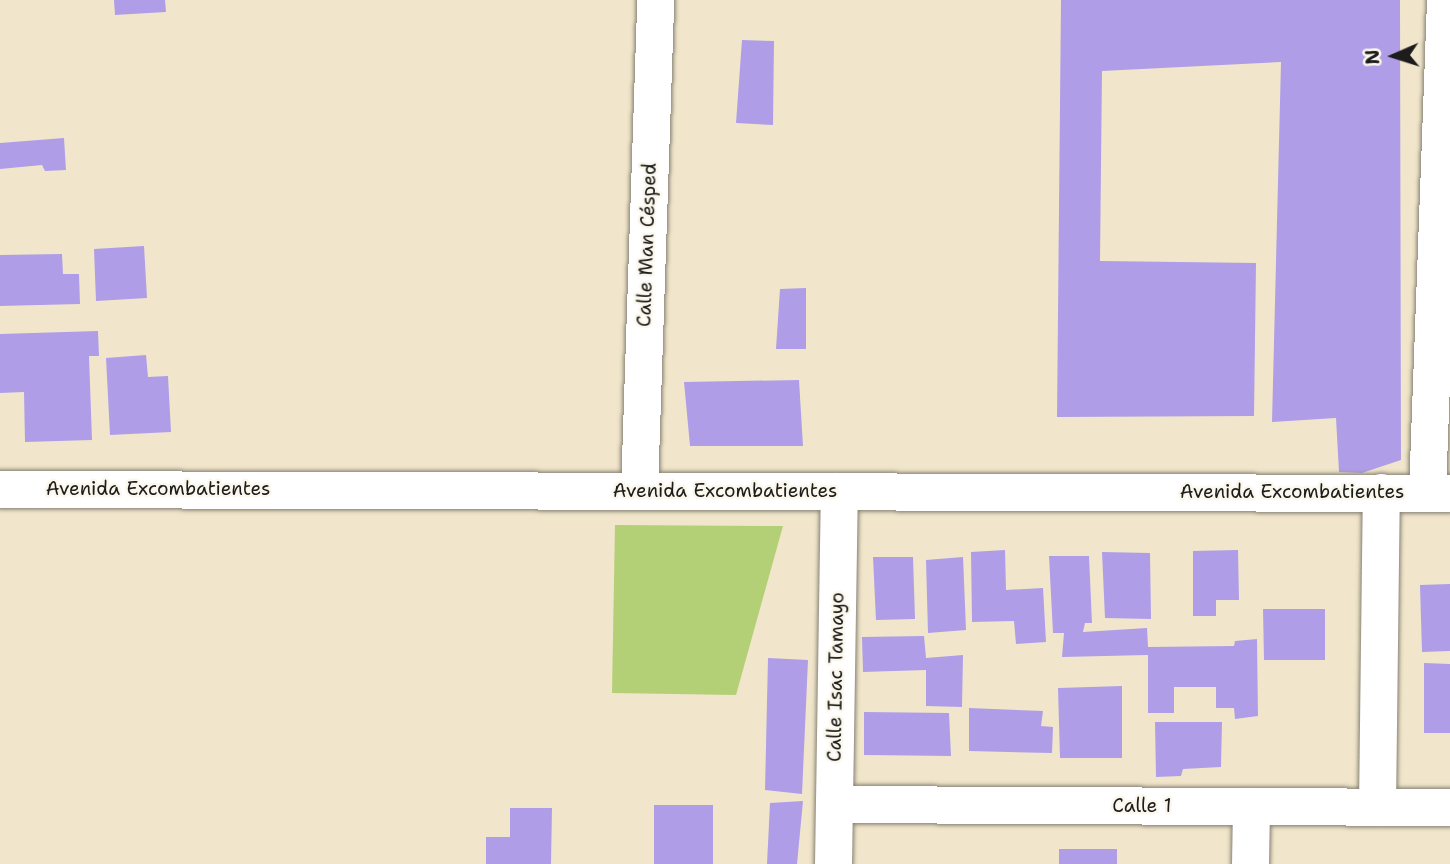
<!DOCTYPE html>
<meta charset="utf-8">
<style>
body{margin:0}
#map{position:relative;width:1450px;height:864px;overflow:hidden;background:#f1e6cb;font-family:"Shantell Sans",sans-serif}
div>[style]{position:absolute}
.green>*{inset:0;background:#b3d076}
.building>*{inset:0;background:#af9de8}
.roads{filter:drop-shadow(0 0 2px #868174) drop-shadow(0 0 2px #868174)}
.minor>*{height:37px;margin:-18.5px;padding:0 18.5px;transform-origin:18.5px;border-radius:18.5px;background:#fff}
span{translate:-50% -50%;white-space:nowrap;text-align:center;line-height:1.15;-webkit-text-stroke:5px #fbf7ec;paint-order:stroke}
.street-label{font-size:19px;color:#1c1c1c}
.north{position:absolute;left:1359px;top:21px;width:70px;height:70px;-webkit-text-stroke:5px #fbf7ec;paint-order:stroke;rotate:267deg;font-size:19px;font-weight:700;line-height:28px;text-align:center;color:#1c1c1c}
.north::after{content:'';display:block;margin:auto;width:24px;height:32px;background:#1c1c1c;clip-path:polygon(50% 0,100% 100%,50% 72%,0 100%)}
</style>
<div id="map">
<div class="green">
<i style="clip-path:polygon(615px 525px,783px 526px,736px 695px,612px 693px)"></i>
</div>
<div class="building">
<i style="clip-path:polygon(114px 0,165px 0,166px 12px,115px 15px)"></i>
<i style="clip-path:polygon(1061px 0,1400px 0,1401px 460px,1362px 473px,1339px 472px,1336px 418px,1272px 422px,1281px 62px,1102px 71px,1100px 261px,1256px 263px,1254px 416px,1057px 417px)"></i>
<i style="clip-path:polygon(742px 40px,774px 41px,773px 125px,736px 123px)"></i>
<i style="clip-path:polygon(64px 138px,66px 170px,45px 171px,42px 165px,0 169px,0 143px)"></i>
<i style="clip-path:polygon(144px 246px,147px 298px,96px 301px,94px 249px)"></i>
<i style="clip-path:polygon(62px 254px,63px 274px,79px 274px,80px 304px,0 306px,0 255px)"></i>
<i style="clip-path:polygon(806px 288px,806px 349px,776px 349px,780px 289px)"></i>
<i style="clip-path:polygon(98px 331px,99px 356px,89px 356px,92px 440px,25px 442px,24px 392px,0 393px,0 334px)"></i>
<i style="clip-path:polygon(146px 355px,148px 377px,168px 376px,171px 432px,110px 435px,106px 358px)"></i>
<i style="clip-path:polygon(799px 380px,803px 446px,690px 446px,684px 382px)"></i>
<i style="clip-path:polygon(1005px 550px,1006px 590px,1043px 588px,1046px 642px,1016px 644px,1014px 621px,972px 622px,971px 552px)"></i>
<i style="clip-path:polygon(1238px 550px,1239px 600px,1216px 600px,1216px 616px,1193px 616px,1193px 551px)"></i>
<i style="clip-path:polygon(1102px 552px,1150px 553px,1151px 619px,1105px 618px)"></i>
<i style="clip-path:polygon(1049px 556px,1089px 556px,1092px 623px,1085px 623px,1083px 632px,1147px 628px,1148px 647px,1234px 646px,1235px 641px,1257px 639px,1258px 716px,1235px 719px,1234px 708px,1216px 708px,1216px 687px,1174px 687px,1174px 713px,1148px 713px,1148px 655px,1062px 657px,1064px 633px,1053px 633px)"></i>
<i style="clip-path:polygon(873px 557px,913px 557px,915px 619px,876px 620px)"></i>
<i style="clip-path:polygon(963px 557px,966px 630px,928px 633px,926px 560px)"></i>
<i style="clip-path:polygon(1450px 584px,1450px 651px,1422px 652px,1420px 585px)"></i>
<i style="clip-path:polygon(1263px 609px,1325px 609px,1325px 660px,1264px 660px)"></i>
<i style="clip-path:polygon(924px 636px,926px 658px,963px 655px,962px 707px,926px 706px,926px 670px,863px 672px,862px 637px)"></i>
<i style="clip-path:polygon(768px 658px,808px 660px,802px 794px,765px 790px)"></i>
<i style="clip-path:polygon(1424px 663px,1450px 664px,1450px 733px,1424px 733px)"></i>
<i style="clip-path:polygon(1122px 686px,1122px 758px,1060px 758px,1058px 688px)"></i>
<i style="clip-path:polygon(969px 708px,1043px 711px,1041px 726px,1053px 727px,1052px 753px,969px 751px)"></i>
<i style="clip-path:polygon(864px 712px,949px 713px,951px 756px,864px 755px)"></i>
<i style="clip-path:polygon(1155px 722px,1222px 722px,1221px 767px,1183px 769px,1181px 776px,1156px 777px)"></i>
<i style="clip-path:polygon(803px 801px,797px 864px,767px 864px,770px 803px)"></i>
<i style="clip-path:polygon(654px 805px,713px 805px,713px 864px,654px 864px)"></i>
<i style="clip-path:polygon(510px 808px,552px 808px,551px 864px,486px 864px,486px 837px,510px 837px)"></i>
<i style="clip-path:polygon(1059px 849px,1117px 849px,1117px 864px,1059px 864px)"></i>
</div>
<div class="roads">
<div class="minor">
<i style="left:0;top:489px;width:1450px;rotate:0.16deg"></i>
<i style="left:639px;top:490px;width:490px;rotate:-88.1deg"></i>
<i style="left:1427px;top:492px;width:492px;rotate:-87.9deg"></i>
<i style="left:834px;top:804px;width:616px;rotate:0.28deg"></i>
<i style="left:1377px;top:807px;width:315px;rotate:-89.3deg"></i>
<i style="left:833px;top:864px;width:373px;rotate:-89.1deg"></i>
<i style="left:1250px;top:864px;width:58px;rotate:-89deg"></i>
</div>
</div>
<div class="street-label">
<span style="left:647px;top:245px;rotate:-88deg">Calle Man Césped</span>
<span style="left:158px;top:489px">Avenida Excombatientes</span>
<span style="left:725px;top:491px">Avenida Excombatientes</span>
<span style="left:1292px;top:492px">Avenida Excombatientes</span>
<span style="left:836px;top:677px;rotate:-89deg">Calle Isac Tamayo</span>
<span style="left:1142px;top:806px">Calle 1</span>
</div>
<div class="north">N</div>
</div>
